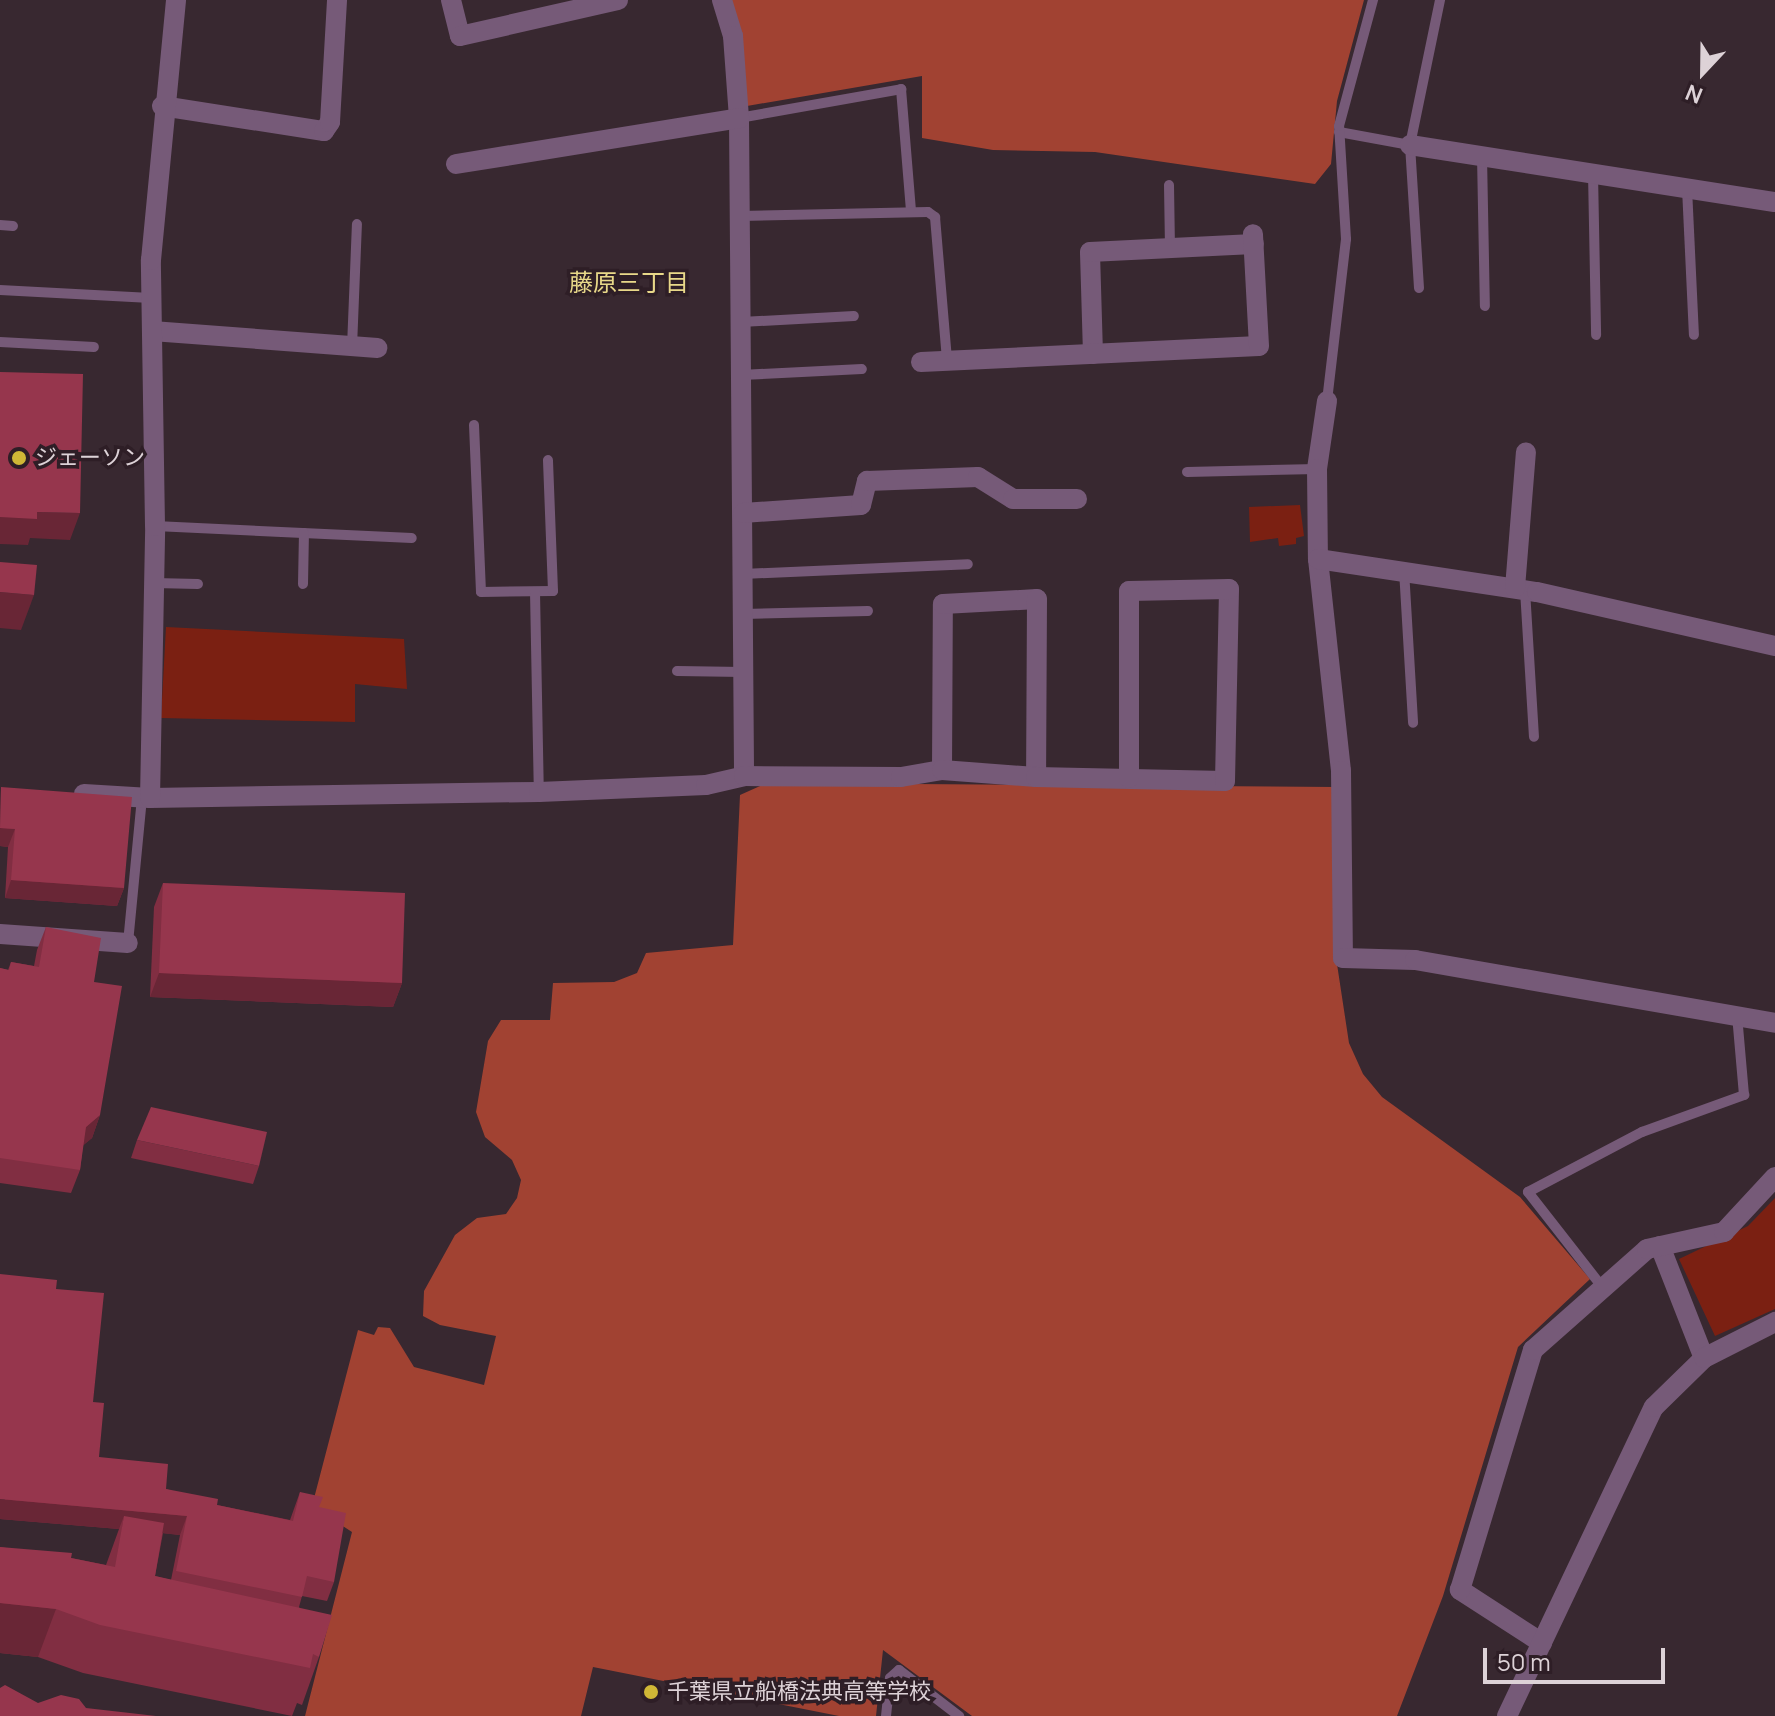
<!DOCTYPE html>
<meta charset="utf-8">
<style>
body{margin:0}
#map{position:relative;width:1775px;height:1716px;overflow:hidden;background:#382830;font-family:Manrope,"Noto Sans JP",sans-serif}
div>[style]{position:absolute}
.green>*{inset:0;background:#7b2012}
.forest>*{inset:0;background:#a14232}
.lane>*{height:10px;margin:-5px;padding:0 5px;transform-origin:5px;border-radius:5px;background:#765a78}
.street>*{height:20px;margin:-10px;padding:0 10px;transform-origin:10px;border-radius:10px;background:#765a78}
.wall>*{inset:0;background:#812e42}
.shaded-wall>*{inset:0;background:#692636}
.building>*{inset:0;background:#96364d}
.dots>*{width:22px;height:22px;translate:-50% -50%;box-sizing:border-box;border:4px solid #2e1e26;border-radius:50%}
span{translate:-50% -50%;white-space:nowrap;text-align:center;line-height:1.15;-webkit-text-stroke:7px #2e1e26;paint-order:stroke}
.poi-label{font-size:22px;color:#ddd2d7}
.left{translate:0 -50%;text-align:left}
.neighbourhood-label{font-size:24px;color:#e8d889}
.north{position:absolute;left:1663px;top:32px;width:80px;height:80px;-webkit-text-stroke:6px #2e1e26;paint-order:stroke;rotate:202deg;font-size:22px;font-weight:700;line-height:32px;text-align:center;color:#ddd2d7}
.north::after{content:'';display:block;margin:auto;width:28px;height:36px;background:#ddd2d7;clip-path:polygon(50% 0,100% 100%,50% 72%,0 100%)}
.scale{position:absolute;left:1483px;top:1648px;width:182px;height:36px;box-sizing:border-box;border:4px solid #ddd2d7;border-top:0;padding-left:10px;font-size:24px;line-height:28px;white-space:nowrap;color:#ddd2d7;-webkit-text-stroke:6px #2e1e26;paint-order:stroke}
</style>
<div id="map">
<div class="green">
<i style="clip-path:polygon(1300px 505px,1304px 536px,1296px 538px,1296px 544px,1279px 546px,1278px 538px,1250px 542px,1249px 507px)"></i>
<i style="clip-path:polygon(166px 627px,404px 639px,407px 689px,355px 684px,355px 722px,161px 718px)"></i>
<i style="clip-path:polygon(1775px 1198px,1775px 1309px,1715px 1336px,1679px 1259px,1748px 1226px)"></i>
</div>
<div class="forest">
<i style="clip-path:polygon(731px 0,1364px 0,1337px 101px,1331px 164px,1315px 184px,1095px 152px,993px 150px,922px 138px,922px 76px,747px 106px)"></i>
<i style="clip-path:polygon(767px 783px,1335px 787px,1337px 964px,1349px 1043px,1363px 1074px,1382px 1097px,1520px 1197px,1590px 1279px,1518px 1347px,1443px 1596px,1397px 1716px,972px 1716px,883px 1650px,876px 1716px,839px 1716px,593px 1667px,581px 1716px,305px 1716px,352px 1532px,312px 1506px,358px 1330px,374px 1335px,378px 1327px,390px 1328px,414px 1367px,484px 1385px,496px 1336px,440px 1325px,423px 1316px,424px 1291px,455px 1235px,477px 1218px,506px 1214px,517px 1198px,521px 1180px,512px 1160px,485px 1137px,476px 1112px,488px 1041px,501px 1020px,550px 1020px,553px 983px,614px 982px,637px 973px,646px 953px,733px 945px,740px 795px)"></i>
</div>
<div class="lane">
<i style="left:739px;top:118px;width:165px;rotate:-10.1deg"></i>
<i style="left:901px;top:89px;width:122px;rotate:85.3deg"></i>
<i style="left:1339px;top:132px;width:72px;rotate:10.4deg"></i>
<i style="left:1482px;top:156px;width:150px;rotate:88.9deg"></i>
<i style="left:1593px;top:173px;width:162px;rotate:88.9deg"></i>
<i style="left:1169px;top:185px;width:63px;rotate:89.1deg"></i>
<i style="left:1687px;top:188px;width:147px;rotate:87.3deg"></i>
<i style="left:740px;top:216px;width:188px;rotate:-1.2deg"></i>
<i style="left:928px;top:212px;width:9px;rotate:36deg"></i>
<i style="left:935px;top:217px;width:144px;rotate:85.2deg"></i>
<i style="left:0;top:225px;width:13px;rotate:4deg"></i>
<i style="left:1419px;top:288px;width:143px;rotate:-93.6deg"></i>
<i style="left:1410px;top:145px;width:148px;rotate:-78.3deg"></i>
<i style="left:0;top:290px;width:151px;rotate:3deg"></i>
<i style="left:741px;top:322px;width:113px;rotate:-3deg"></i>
<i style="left:0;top:342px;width:94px;rotate:3deg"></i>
<i style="left:352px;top:347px;width:123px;rotate:-87.7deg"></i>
<i style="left:741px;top:375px;width:121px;rotate:-2.8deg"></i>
<i style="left:1327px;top:401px;width:163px;rotate:-83.3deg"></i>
<i style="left:1346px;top:239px;width:113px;rotate:-93.5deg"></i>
<i style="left:1339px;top:126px;width:131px;rotate:-74.9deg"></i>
<i style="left:474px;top:425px;width:167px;rotate:87.6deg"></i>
<i style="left:481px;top:592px;width:72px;rotate:-0.8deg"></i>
<i style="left:553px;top:591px;width:131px;rotate:-92.2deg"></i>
<i style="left:1187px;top:472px;width:130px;rotate:-1.3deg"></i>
<i style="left:155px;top:526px;width:257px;rotate:2.7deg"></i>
<i style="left:1404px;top:570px;width:153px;rotate:86.6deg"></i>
<i style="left:743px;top:574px;width:225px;rotate:-2.5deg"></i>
<i style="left:154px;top:583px;width:44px;rotate:1.3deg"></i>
<i style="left:303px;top:584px;width:51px;rotate:-88.9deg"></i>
<i style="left:1525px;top:590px;width:147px;rotate:86.5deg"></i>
<i style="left:535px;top:592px;width:200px;rotate:88.9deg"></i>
<i style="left:743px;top:614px;width:125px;rotate:-1.4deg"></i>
<i style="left:677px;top:671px;width:66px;rotate:0.9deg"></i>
<i style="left:128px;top:943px;width:146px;rotate:-84.5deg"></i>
<i style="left:1603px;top:1288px;width:122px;rotate:-128deg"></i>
<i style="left:1528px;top:1192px;width:129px;rotate:-27.8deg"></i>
<i style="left:1642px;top:1132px;width:109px;rotate:-19.9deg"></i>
<i style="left:1744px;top:1095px;width:80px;rotate:-95deg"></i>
<i style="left:886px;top:1716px;width:38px;rotate:-84deg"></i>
<i style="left:890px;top:1678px;width:12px;rotate:-42deg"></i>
<i style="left:899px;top:1670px;width:76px;rotate:37.5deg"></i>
</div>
<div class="street">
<i style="left:451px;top:0;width:37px;rotate:76deg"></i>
<i style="left:460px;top:36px;width:162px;rotate:-12.8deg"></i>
<i style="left:722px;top:0;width:38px;rotate:73deg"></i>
<i style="left:733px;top:36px;width:82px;rotate:85.8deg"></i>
<i style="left:739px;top:118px;width:658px;rotate:89.56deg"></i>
<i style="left:162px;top:106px;width:164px;rotate:8.8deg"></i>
<i style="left:324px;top:131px;width:11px;rotate:-56deg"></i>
<i style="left:330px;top:122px;width:122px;rotate:-86.7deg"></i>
<i style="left:1410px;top:145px;width:369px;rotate:8.9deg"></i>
<i style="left:456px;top:164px;width:287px;rotate:-9.2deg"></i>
<i style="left:152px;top:331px;width:226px;rotate:4.3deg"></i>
<i style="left:1093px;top:354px;width:102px;rotate:-91.7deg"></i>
<i style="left:1090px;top:252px;width:164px;rotate:-2.8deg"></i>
<i style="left:921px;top:362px;width:338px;rotate:-2.7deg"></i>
<i style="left:1259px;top:346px;width:112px;rotate:-93.1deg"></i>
<i style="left:1327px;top:401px;width:69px;rotate:98.4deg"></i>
<i style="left:1317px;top:469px;width:90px;rotate:89.4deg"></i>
<i style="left:1318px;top:559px;width:213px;rotate:83.8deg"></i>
<i style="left:1341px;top:771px;width:187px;rotate:89.4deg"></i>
<i style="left:1343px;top:958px;width:72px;rotate:1.6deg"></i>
<i style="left:1415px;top:960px;width:365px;rotate:9.9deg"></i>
<i style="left:743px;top:513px;width:118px;rotate:-3.9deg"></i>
<i style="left:861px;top:505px;width:25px;rotate:-76deg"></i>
<i style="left:867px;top:481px;width:111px;rotate:-2.1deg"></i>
<i style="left:978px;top:477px;width:41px;rotate:32.2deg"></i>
<i style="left:1013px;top:499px;width:64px"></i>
<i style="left:1318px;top:559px;width:221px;rotate:8.6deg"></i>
<i style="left:1537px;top:592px;width:244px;rotate:12.8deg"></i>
<i style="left:1515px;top:588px;width:136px;rotate:-85.4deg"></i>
<i style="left:942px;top:770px;width:166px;rotate:-89.7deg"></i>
<i style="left:943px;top:604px;width:94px;rotate:-3deg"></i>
<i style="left:1037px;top:599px;width:178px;rotate:90.3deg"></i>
<i style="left:84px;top:794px;width:66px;rotate:3.5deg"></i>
<i style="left:150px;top:798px;width:389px;rotate:-0.9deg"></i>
<i style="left:539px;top:792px;width:167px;rotate:-2.4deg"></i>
<i style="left:706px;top:785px;width:39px;rotate:-13deg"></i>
<i style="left:744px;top:776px;width:157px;rotate:0.4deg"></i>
<i style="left:901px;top:777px;width:42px;rotate:-9.7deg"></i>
<i style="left:942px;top:770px;width:94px;rotate:4.3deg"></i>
<i style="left:1036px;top:777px;width:189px;rotate:1.2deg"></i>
<i style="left:1225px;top:781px;width:192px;rotate:-88.8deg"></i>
<i style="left:1229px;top:589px;width:100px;rotate:178.9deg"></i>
<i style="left:1129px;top:591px;width:187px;rotate:90deg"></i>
<i style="left:150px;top:798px;width:272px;rotate:-88.9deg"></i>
<i style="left:155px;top:526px;width:266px;rotate:-90.9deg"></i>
<i style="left:151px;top:260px;width:261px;rotate:-84.5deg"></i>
<i style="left:0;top:934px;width:128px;rotate:4deg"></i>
<i style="left:1660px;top:1246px;width:120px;rotate:68.6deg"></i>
<i style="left:1542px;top:1643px;width:98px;rotate:-147.1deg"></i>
<i style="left:1460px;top:1590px;width:251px;rotate:-73.1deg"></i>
<i style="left:1533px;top:1350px;width:152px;rotate:-41.5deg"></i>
<i style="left:1647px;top:1249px;width:79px;rotate:-12.4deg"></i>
<i style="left:1724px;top:1232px;width:75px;rotate:-47.2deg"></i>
<i style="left:1507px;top:1716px;width:342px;rotate:-64.6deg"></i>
<i style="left:1654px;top:1407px;width:70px;rotate:-44.4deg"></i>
<i style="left:1704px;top:1358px;width:80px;rotate:-26.9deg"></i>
</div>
<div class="wall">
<i style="clip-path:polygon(1px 787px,124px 888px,117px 906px,5px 898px,8px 847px,0 846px)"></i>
<i style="clip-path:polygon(163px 883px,402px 983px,393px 1007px,150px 997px,154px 907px)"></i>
<i style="clip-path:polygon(46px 927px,94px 982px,100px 1115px,92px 1138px,83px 1145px,80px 1170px,71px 1193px,0 1183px,0 968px,8px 970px,11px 962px,34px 966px,37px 950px)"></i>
<i style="clip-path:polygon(137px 1140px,259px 1166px,253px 1184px,131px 1158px)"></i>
<i style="clip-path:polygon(evenodd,56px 1289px,93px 1402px,99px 1457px,166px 1489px,217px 1505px,290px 1520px,300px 1492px,319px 1507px,334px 1582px,327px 1601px,302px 1596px,299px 1607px,319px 1657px,302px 1705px,297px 1703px,292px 1716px,83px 1673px,38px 1657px,0 1653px,0 1547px,71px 1558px,106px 1565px,119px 1529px,0 1519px,56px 1289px,163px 1533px,180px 1535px,171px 1580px,155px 1576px,163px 1533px)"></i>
</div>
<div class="shaded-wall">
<i style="clip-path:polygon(37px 512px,80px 513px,70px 540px,30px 538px,28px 545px,0 544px,0 517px)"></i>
<i style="clip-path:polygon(0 592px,34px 595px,21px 630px,0 628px)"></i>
<i style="clip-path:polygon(0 828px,15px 829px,8px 847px,0 846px)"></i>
<i style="clip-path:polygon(11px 880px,124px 888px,117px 906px,5px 898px)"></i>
<i style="clip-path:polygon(159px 973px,402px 983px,393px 1007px,150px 997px)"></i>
<i style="clip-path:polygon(100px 1115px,92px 1138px,78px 1150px,86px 1127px)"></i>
<i style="clip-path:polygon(0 1499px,187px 1516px,180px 1535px,122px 1529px,124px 1516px,119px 1529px,0 1519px)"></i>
<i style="clip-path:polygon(0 1603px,56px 1609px,38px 1657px,0 1653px)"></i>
</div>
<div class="building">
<i style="clip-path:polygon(0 372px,83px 374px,80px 513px,37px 512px,37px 519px,0 517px)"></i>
<i style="clip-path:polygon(0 562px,37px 565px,34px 595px,0 592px)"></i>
<i style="clip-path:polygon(1px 787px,132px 797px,124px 888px,11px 880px,15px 829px,0 828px)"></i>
<i style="clip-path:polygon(163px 883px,405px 893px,402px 983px,159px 973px)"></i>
<i style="clip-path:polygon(46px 927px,101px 938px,94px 982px,122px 986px,100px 1115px,86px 1127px,80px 1170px,0 1158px,0 968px,9px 970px,11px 962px,39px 967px)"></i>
<i style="clip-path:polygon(151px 1107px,267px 1132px,259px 1166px,137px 1140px)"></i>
<i style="clip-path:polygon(0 1274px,57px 1280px,56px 1289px,104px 1293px,93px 1402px,104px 1403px,99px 1457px,168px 1464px,166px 1489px,218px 1499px,217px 1505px,293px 1521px,300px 1492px,323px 1497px,319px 1507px,346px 1513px,334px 1582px,307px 1576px,302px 1597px,176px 1571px,187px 1516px,0 1499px)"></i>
<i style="clip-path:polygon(124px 1516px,164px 1523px,155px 1576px,332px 1615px,319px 1657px,313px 1654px,310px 1668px,100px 1625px,56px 1609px,0 1603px,0 1547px,72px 1553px,71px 1558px,115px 1567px)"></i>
<i style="clip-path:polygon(5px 1685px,38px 1703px,61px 1695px,79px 1699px,86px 1708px,156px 1716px,0 1716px,0 1688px)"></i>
</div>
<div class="dots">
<i style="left:19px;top:458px;background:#d0b736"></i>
<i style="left:651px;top:1692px;background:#d0b736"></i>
</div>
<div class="poi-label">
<span class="left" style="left:35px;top:458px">ジェーソン</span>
<span class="left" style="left:667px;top:1692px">千葉県立船橋法典高等学校</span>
</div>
<div class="neighbourhood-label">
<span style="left:629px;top:282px">藤原三丁目</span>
</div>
<div class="north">N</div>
<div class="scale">50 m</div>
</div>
